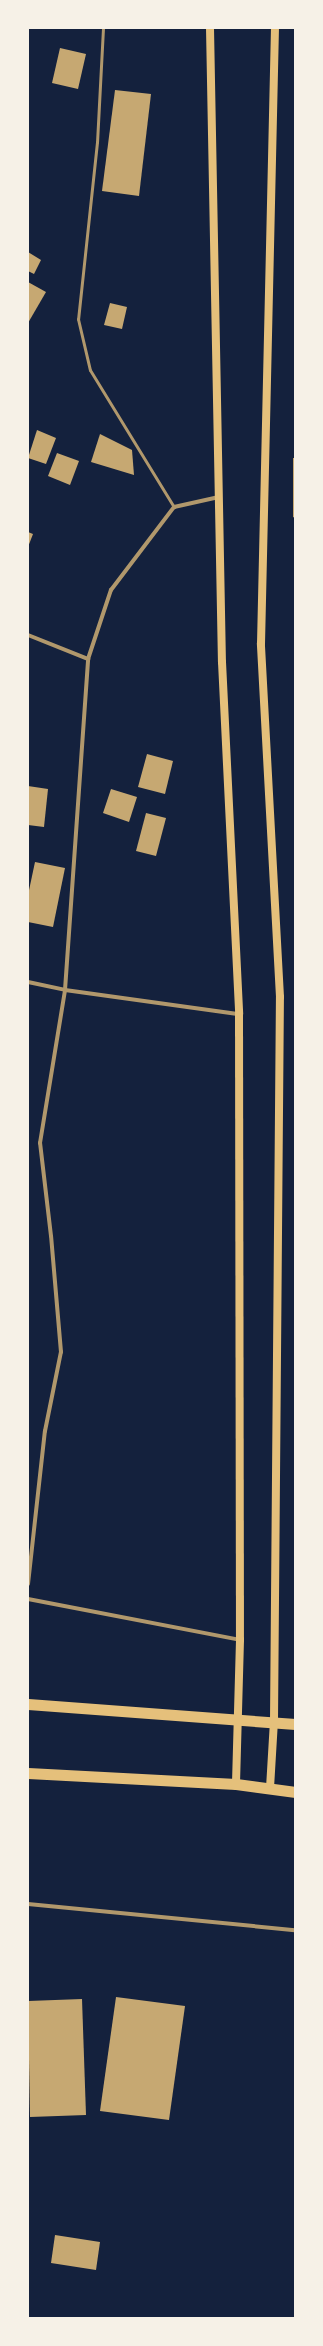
<!DOCTYPE html>
<style>
body{margin:0}
#map{position:relative;width:323px;height:2346px;overflow:hidden;background:#14213d;font-family:"Source Sans 3",sans-serif}
div>[style]{position:absolute}
.building>*{inset:0;background:#c6a872}
.service>*{height:3px;margin:-1.5px;padding:0 1.5px;transform-origin:1.5px;border-radius:1.5px;background:#b1986c}
.minor>*{height:4px;margin:-2px;padding:0 2px;transform-origin:2px;border-radius:2px;background:#b1986c}
.secondary>*{height:8px;margin:-4px;padding:0 4px;transform-origin:4px;border-radius:4px;background:#e5c07b}
.trunk>*{height:11px;margin:-5.5px;padding:0 5.5px;transform-origin:5.5px;border-radius:5.5px;background:#e5c07b}
span{translate:-50% -50%;white-space:nowrap;text-align:center;line-height:1.15;-webkit-text-stroke:3px #f6f1e7;paint-order:stroke}
.frame{position:absolute;inset:0;border:29px solid #f6f1e7;pointer-events:none}
</style>
<div id="map">
<div class="building">
<i style="clip-path:polygon(60px 48px,86px 54px,78px 89px,52px 83px)"></i>
<i style="clip-path:polygon(115px 90px,151px 94px,139px 196px,102px 191px)"></i>
<i style="clip-path:polygon(28px 252px,41px 260px,34px 274px,28px 271px)"></i>
<i style="clip-path:polygon(28px 282px,46px 292px,28px 323px)"></i>
<i style="clip-path:polygon(110px 303px,127px 307px,122px 329px,104px 325px)"></i>
<i style="clip-path:polygon(37px 430px,56px 438px,46px 464px,28px 458px)"></i>
<i style="clip-path:polygon(100px 434px,132px 450px,134px 475px,91px 462px)"></i>
<i style="clip-path:polygon(57px 453px,79px 461px,70px 485px,48px 476px)"></i>
<i style="clip-path:polygon(293px 458px,295px 458px,295px 518px,293px 517px)"></i>
<i style="clip-path:polygon(28px 532px,33px 534px,28px 547px)"></i>
<i style="clip-path:polygon(147px 754px,173px 761px,165px 794px,138px 787px)"></i>
<i style="clip-path:polygon(28px 786px,48px 789px,44px 827px,28px 825px)"></i>
<i style="clip-path:polygon(111px 789px,137px 797px,129px 822px,103px 813px)"></i>
<i style="clip-path:polygon(146px 813px,166px 818px,156px 856px,136px 851px)"></i>
<i style="clip-path:polygon(35px 862px,65px 868px,53px 927px,28px 922px,28px 895px)"></i>
<i style="clip-path:polygon(116px 1997px,185px 2006px,169px 2120px,100px 2111px)"></i>
<i style="clip-path:polygon(82px 1999px,86px 2115px,30px 2117px,28px 2001px)"></i>
<i style="clip-path:polygon(55px 2235px,100px 2242px,96px 2270px,51px 2263px)"></i>
</div>
<div class="service">
<i style="left:103px;top:28px;width:114px;rotate:93deg"></i>
<i style="left:97px;top:142px;width:178px;rotate:96.1deg"></i>
<i style="left:78px;top:319px;width:52px;rotate:76.8deg"></i>
<i style="left:90px;top:370px;width:161px;rotate:58.5deg"></i>
</div>
<div class="minor">
<i style="left:28px;top:635px;width:65px;rotate:21.8deg"></i>
<i style="left:28px;top:982px;width:38px;rotate:12deg"></i>
<i style="left:65px;top:990px;width:176px;rotate:7.9deg"></i>
<i style="left:28px;top:1584px;width:154px;rotate:-83.7deg"></i>
<i style="left:45px;top:1431px;width:81px;rotate:-78.6deg"></i>
<i style="left:61px;top:1352px;width:116px;rotate:-94.9deg"></i>
<i style="left:51px;top:1236px;width:94px;rotate:-96.7deg"></i>
<i style="left:40px;top:1143px;width:155px;rotate:-80.7deg"></i>
<i style="left:65px;top:990px;width:332px;rotate:-86deg"></i>
<i style="left:88px;top:659px;width:73px;rotate:-71.6deg"></i>
<i style="left:111px;top:590px;width:104px;rotate:-52.8deg"></i>
<i style="left:174px;top:507px;width:46px;rotate:-12.5deg"></i>
<i style="left:28px;top:1599px;width:216px;rotate:10.9deg"></i>
<i style="left:28px;top:1904px;width:268px;rotate:5.6deg"></i>
</div>
<div class="secondary">
<i style="left:210px;top:28px;width:634px;rotate:88.92deg"></i>
<i style="left:222px;top:662px;width:352px;rotate:87.2deg"></i>
<i style="left:239px;top:1014px;width:626px;rotate:89.91deg"></i>
<i style="left:240px;top:1640px;width:144px;rotate:91.6deg"></i>
<i style="left:270px;top:1788px;width:67px;rotate:-86.6deg"></i>
<i style="left:274px;top:1721px;width:724px;rotate:-89.53deg"></i>
<i style="left:280px;top:997px;width:354px;rotate:-93.1deg"></i>
<i style="left:261px;top:644px;width:616px;rotate:-88.7deg"></i>
</div>
<div class="trunk">
<i style="left:28px;top:1704px;width:268px;rotate:4.3deg"></i>
<i style="left:28px;top:1773px;width:208px;rotate:3deg"></i>
<i style="left:236px;top:1784px;width:60px;rotate:7.7deg"></i>
</div>
<div class="frame"></div>
</div>
